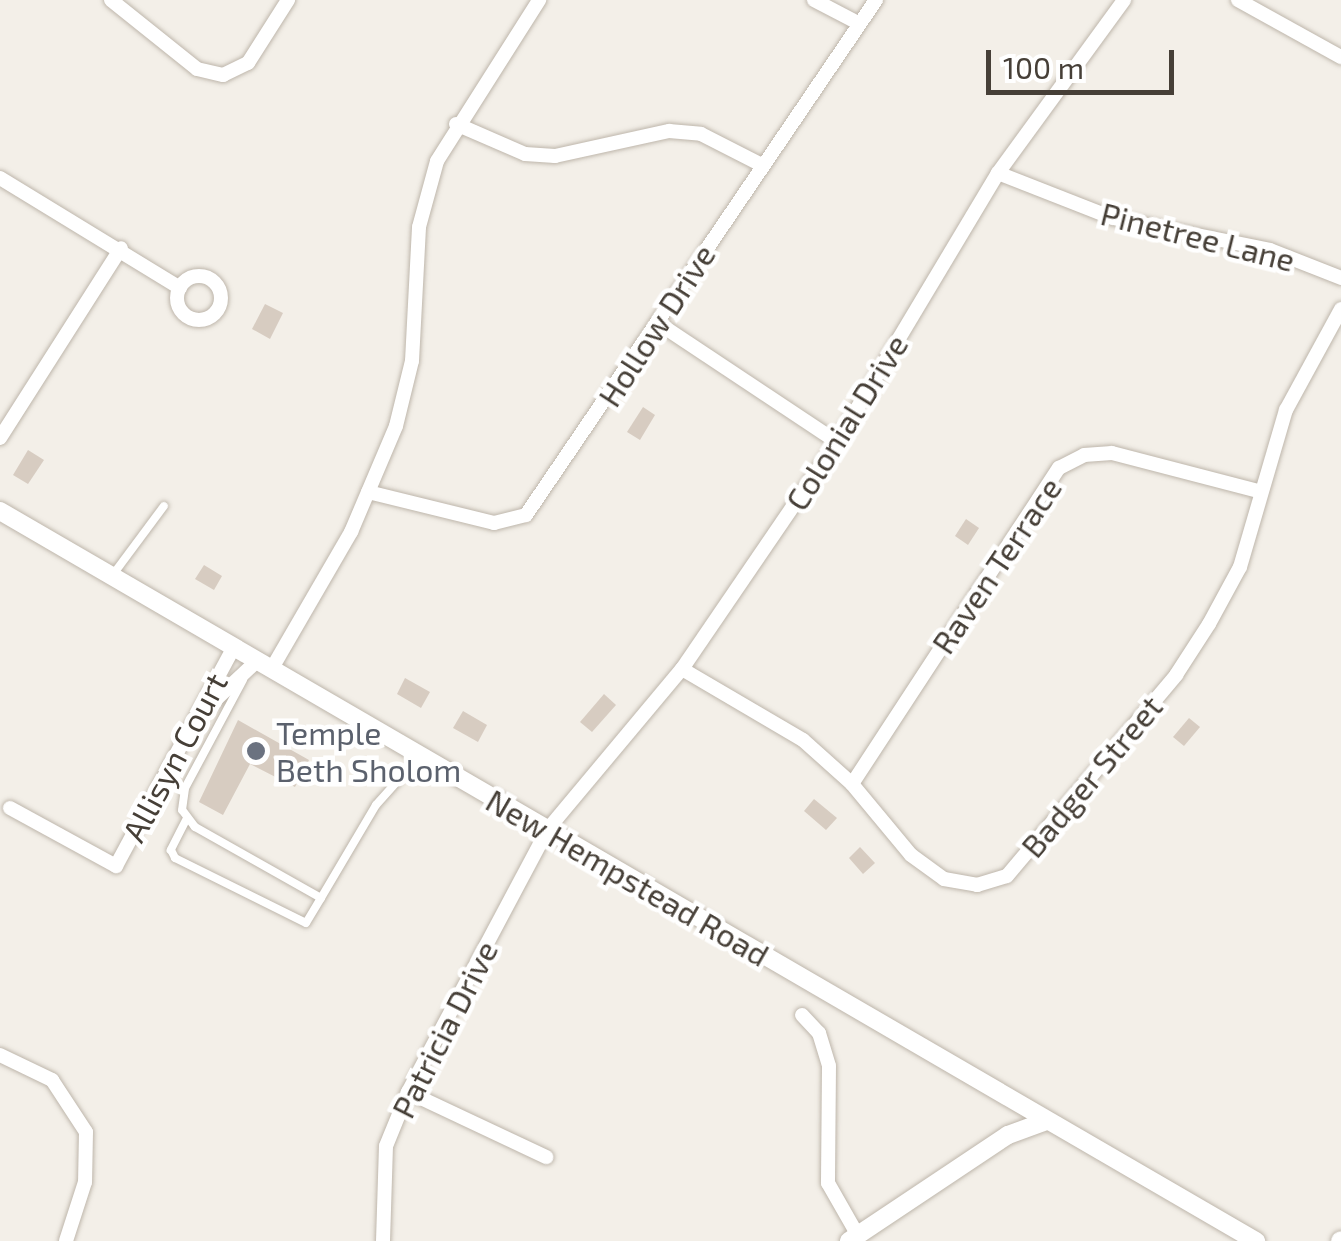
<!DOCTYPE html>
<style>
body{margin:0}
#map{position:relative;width:1341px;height:1241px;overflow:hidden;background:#f3efe8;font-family:"Exo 2",sans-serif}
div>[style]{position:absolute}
.building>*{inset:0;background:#d7ccc1}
.roads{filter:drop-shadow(0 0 2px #beb6ab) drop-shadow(0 0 2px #beb6ab)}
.service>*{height:8px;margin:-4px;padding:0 4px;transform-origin:4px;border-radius:4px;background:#fff}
.minor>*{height:14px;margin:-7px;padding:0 7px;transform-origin:7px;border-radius:7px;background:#fff}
.minor>.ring{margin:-7px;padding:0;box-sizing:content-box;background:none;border:14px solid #fff;border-radius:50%}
.tertiary>*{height:18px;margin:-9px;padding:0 9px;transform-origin:9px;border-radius:9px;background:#fff}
.dots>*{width:28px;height:28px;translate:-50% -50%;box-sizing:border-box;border:5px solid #fff;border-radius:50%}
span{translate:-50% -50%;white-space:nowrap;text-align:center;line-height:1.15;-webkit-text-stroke:9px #fff;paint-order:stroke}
.street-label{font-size:32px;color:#463f37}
.worship-label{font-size:32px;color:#5b616d}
.left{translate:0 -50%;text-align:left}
.scale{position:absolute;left:986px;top:50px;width:188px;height:45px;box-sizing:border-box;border:5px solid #463f37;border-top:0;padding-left:12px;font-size:30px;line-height:35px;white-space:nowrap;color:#463f37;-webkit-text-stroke:8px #fff;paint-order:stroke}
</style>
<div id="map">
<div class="building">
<i style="clip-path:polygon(265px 304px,283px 313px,270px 339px,252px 329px)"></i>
<i style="clip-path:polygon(643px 407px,655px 415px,640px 440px,627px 432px)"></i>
<i style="clip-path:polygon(28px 450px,44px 460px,28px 484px,13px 475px)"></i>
<i style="clip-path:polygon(966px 519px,979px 528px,968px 545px,955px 536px)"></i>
<i style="clip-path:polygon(204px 565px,222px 576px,214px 590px,195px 579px)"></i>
<i style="clip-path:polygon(405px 678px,430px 692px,421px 708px,397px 694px)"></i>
<i style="clip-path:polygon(604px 694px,616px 705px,592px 732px,580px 722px)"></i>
<i style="clip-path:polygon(463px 711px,487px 725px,478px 742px,453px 728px)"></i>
<i style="clip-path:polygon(1189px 718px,1200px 727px,1184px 746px,1173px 737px)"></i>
<i style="clip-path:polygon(238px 720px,309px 760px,295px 787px,250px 764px,223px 815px,199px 802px)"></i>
<i style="clip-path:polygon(814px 799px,837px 818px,826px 830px,804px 811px)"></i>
<i style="clip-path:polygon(860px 847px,875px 863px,863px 874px,849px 858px)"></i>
</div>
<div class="roads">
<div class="service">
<i style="left:112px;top:576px;width:87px;rotate:-53.4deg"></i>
<i style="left:186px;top:820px;width:34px;rotate:117deg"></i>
<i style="left:171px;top:850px;width:9px;rotate:63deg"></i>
<i style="left:175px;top:858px;width:146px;rotate:26.4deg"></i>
<i style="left:306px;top:923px;width:29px;rotate:-59deg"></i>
<i style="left:321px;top:898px;width:145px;rotate:-150.6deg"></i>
<i style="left:195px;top:827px;width:21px;rotate:-127deg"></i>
<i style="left:182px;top:810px;width:22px;rotate:-82deg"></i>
<i style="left:185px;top:788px;width:123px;rotate:-61.8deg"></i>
<i style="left:321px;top:898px;width:108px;rotate:-59.4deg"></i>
<i style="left:376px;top:805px;width:66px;rotate:-48.1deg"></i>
</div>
<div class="minor">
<i style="left:111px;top:0;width:110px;rotate:38.7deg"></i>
<i style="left:197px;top:69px;width:27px;rotate:13deg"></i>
<i style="left:223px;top:75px;width:28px;rotate:-26deg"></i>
<i style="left:248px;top:63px;width:75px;rotate:-57.6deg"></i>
<i style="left:814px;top:0;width:50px;rotate:27.6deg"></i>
<i style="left:1238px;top:0;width:118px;rotate:29deg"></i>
<i style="left:456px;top:124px;width:75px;rotate:23.5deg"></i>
<i style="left:525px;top:154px;width:30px;rotate:4deg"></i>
<i style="left:555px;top:156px;width:117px;rotate:-12.4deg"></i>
<i style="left:669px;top:131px;width:32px;rotate:5deg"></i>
<i style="left:701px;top:134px;width:66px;rotate:27deg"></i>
<i style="left:998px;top:173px;width:123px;rotate:21.4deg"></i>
<i style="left:1113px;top:218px;width:160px;rotate:11.5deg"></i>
<i style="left:1270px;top:250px;width:76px;rotate:21.5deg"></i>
<i style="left:0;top:178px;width:211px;rotate:31.4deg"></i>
<i class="ring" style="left:177px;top:276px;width:30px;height:30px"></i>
<i style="left:658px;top:323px;width:215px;rotate:33.6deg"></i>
<i style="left:0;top:438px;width:225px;rotate:-57.5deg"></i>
<i style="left:368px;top:492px;width:130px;rotate:13.8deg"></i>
<i style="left:494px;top:523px;width:33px;rotate:-14deg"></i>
<i style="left:526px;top:515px;width:623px;rotate:-55.8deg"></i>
<i style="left:682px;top:669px;width:140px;rotate:30.4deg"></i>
<i style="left:803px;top:740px;width:66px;rotate:41.9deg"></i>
<i style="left:852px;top:784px;width:92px;rotate:50.3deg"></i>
<i style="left:911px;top:855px;width:41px;rotate:36deg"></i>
<i style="left:944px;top:879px;width:34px;rotate:10deg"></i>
<i style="left:977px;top:885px;width:31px;rotate:-17deg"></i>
<i style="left:1007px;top:876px;width:263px;rotate:-49.9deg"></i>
<i style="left:1176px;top:675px;width:61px;rotate:-57.1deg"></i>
<i style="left:1209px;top:624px;width:65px;rotate:-61.5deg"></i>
<i style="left:1240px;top:567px;width:164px;rotate:-73.7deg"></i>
<i style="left:1286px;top:410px;width:115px;rotate:-61.4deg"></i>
<i style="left:271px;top:670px;width:160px;rotate:-59.9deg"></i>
<i style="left:351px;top:532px;width:115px;rotate:-67deg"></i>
<i style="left:396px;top:426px;width:67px;rotate:-76.2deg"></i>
<i style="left:412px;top:361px;width:134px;rotate:-87deg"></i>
<i style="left:419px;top:227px;width:68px;rotate:-74.7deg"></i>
<i style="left:437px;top:161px;width:191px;rotate:-57.6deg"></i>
<i style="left:199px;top:715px;width:79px;rotate:-43deg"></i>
<i style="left:852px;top:784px;width:378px;rotate:-56.8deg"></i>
<i style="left:1059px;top:468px;width:28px;rotate:-27deg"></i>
<i style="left:1084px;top:455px;width:28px;rotate:-4deg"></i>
<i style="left:1112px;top:453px;width:151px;rotate:14.6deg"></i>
<i style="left:10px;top:808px;width:121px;rotate:28.7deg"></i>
<i style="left:116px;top:866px;width:249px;rotate:-61.7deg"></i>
<i style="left:802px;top:1015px;width:25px;rotate:47deg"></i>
<i style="left:819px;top:1033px;width:34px;rotate:73deg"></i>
<i style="left:829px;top:1066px;width:117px;rotate:90.5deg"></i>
<i style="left:828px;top:1183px;width:56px;rotate:60.3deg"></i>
<i style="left:0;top:1055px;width:58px;rotate:25.7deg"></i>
<i style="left:52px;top:1080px;width:62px;rotate:56.8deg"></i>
<i style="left:86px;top:1132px;width:50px;rotate:91.1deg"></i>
<i style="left:85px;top:1182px;width:62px;rotate:107.9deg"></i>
<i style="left:408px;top:1092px;width:153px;rotate:25.2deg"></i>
<i style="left:383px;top:1241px;width:95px;rotate:-88.2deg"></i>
<i style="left:386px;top:1146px;width:58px;rotate:-67.8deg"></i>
<i style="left:408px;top:1092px;width:298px;rotate:-62deg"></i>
<i style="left:548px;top:829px;width:209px;rotate:-50.1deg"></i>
<i style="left:682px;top:669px;width:275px;rotate:-55.7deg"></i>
<i style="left:837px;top:442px;width:313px;rotate:-59.1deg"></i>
<i style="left:998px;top:173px;width:214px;rotate:-53.9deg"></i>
</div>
<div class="tertiary">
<i style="left:0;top:511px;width:1453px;rotate:30.17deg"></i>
<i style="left:849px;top:1241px;width:191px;rotate:-33.7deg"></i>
<i style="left:1008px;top:1135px;width:40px;rotate:-20.2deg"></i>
<i style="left:1340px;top:1241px;width:1px;rotate:-45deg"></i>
</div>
</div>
<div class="dots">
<i style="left:256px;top:751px;background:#6b7280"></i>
</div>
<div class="street-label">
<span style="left:1198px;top:236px;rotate:14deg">Pinetree Lane</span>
<span style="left:656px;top:325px;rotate:-57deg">Hollow Drive</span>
<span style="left:846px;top:422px;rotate:-58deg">Colonial Drive</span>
<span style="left:996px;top:565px;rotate:-56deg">Raven Terrace</span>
<span style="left:174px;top:757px;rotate:-62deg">Allisyn Court</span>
<span style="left:1091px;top:776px;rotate:-50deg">Badger Street</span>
<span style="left:628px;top:877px;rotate:30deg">New Hempstead Road</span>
<span style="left:444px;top:1029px;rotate:-63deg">Patricia Drive</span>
</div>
<div class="worship-label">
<span class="left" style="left:276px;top:751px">Temple<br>Beth Sholom</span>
</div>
<div class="scale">100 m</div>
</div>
